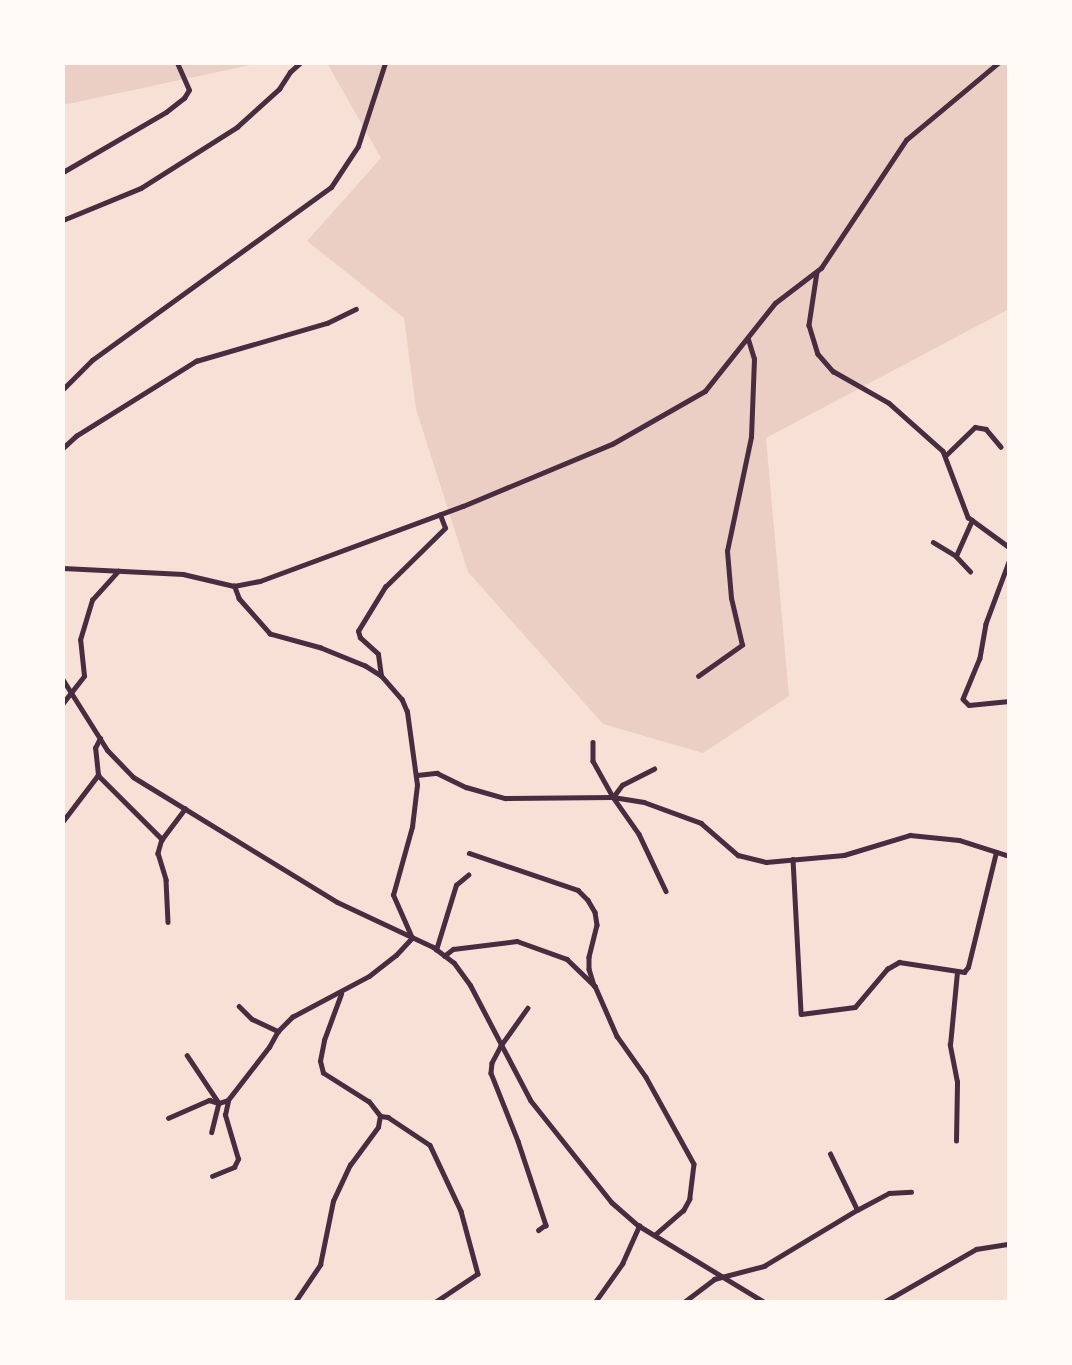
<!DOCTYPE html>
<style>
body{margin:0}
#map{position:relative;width:1072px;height:1365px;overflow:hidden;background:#f7e1d7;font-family:"IBM Plex Sans",sans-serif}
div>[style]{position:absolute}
.green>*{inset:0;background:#ebcfc5}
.minor>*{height:4.5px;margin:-2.25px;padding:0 2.25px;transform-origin:2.25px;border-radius:2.25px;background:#4a2c40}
.tertiary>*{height:5px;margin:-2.5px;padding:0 2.5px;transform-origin:2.5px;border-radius:2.5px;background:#4a2c40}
span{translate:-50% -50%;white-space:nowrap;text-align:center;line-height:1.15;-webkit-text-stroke:5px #fffaf5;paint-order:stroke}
.frame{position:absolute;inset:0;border:65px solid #fffaf5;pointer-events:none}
</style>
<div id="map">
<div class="green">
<i style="clip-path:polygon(63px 63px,259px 63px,63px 105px)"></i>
<i style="clip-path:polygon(327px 63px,1009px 63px,1009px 309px,766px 438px,789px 696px,703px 753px,603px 724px,468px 572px,416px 409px,404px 318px,307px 241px,381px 158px)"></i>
</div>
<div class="minor">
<i style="left:63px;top:172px;width:119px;rotate:-30.2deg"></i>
<i style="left:166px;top:112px;width:23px;rotate:-38deg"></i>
<i style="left:184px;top:98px;width:9px;rotate:-58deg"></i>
<i style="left:189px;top:90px;width:30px;rotate:-114deg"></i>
<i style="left:63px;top:220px;width:84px;rotate:-22.3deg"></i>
<i style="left:141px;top:188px;width:114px;rotate:-32.4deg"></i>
<i style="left:237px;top:127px;width:57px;rotate:-42.1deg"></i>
<i style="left:279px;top:89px;width:20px;rotate:-57deg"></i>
<i style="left:290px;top:72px;width:13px;rotate:-42deg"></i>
<i style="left:817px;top:272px;width:54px;rotate:98.6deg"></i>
<i style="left:809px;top:325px;width:30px;rotate:73deg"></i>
<i style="left:818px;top:354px;width:23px;rotate:49deg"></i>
<i style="left:833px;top:371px;width:64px;rotate:29.7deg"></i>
<i style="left:889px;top:403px;width:72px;rotate:41.6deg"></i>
<i style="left:943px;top:451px;width:71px;rotate:69.3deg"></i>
<i style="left:968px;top:517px;width:51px;rotate:36.2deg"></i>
<i style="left:63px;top:448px;width:18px;rotate:-43deg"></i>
<i style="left:76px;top:436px;width:142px;rotate:-32deg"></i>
<i style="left:196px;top:361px;width:136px;rotate:-16.2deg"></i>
<i style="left:327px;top:323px;width:32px;rotate:-26deg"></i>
<i style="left:946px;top:455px;width:40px;rotate:-44deg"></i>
<i style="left:975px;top:427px;width:11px;rotate:10deg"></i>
<i style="left:986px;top:429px;width:23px;rotate:50deg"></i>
<i style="left:933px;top:542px;width:27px;rotate:31deg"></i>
<i style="left:956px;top:556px;width:21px;rotate:47deg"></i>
<i style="left:956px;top:556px;width:39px;rotate:-66deg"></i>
<i style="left:1009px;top:562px;width:66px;rotate:110.4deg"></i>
<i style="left:986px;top:624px;width:35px;rotate:100deg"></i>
<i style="left:980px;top:658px;width:44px;rotate:112.5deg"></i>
<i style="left:963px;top:699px;width:8px;rotate:45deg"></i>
<i style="left:969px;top:705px;width:40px;rotate:-5.7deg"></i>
<i style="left:63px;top:568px;width:120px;rotate:2.9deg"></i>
<i style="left:183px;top:574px;width:52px;rotate:13.2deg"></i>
<i style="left:234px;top:586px;width:26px;rotate:-11deg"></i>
<i style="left:260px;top:581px;width:216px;rotate:-20.3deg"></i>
<i style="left:463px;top:506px;width:161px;rotate:-22.6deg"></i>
<i style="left:612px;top:444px;width:107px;rotate:-29.7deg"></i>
<i style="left:705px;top:391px;width:112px;rotate:-51.5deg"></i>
<i style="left:775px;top:303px;width:58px;rotate:-37.3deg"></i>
<i style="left:821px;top:268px;width:154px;rotate:-56.4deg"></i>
<i style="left:906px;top:140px;width:120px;rotate:-39.9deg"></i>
<i style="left:381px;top:676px;width:22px;rotate:-98deg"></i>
<i style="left:378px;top:654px;width:24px;rotate:-138deg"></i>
<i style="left:360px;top:638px;width:7px;rotate:-106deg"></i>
<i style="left:358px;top:631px;width:52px;rotate:-58.5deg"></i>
<i style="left:385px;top:587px;width:84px;rotate:-44.5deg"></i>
<i style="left:445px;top:528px;width:14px;rotate:-111deg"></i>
<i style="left:698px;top:676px;width:54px;rotate:-35.2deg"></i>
<i style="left:742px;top:645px;width:48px;rotate:-103.2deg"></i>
<i style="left:731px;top:598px;width:47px;rotate:-94.9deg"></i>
<i style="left:727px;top:551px;width:116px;rotate:-78.1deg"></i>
<i style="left:751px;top:437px;width:78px;rotate:-87.8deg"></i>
<i style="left:754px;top:359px;width:21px;rotate:-107deg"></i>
<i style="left:63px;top:703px;width:34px;rotate:-52deg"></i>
<i style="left:84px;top:676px;width:36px;rotate:-96deg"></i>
<i style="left:80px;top:640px;width:42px;rotate:-73.3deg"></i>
<i style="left:92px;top:600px;width:39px;rotate:-48deg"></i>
<i style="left:593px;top:742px;width:19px;rotate:90deg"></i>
<i style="left:593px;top:761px;width:41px;rotate:60.9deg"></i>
<i style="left:613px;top:797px;width:45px;rotate:54.9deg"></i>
<i style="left:639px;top:834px;width:63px;rotate:64.7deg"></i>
<i style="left:98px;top:775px;width:91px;rotate:45deg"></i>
<i style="left:162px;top:839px;width:15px;rotate:106deg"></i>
<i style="left:158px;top:853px;width:28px;rotate:73deg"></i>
<i style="left:166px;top:880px;width:42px;rotate:87.3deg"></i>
<i style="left:417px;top:775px;width:20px;rotate:-6deg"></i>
<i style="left:437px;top:773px;width:32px;rotate:26deg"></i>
<i style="left:466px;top:787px;width:41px;rotate:15.8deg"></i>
<i style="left:505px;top:798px;width:108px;rotate:-0.5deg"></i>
<i style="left:613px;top:797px;width:31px;rotate:9deg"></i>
<i style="left:644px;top:802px;width:61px;rotate:20.2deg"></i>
<i style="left:701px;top:823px;width:49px;rotate:40.9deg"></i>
<i style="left:738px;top:855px;width:29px;rotate:14deg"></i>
<i style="left:766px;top:862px;width:78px;rotate:-5.1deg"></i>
<i style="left:844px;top:855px;width:69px;rotate:-16.9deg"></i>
<i style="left:910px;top:835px;width:49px;rotate:5.8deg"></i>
<i style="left:959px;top:840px;width:52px;rotate:17.7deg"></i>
<i style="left:613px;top:797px;width:15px;rotate:-53deg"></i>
<i style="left:622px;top:785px;width:36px;rotate:-27deg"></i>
<i style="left:63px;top:821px;width:58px;rotate:-52.7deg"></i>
<i style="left:98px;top:775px;width:27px;rotate:-96deg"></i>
<i style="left:95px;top:748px;width:11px;rotate:-63deg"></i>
<i style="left:162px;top:839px;width:38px;rotate:-53deg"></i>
<i style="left:469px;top:853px;width:115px;rotate:18.7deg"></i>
<i style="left:578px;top:890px;width:14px;rotate:45deg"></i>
<i style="left:588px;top:900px;width:14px;rotate:60deg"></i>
<i style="left:595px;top:912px;width:13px;rotate:81deg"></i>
<i style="left:597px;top:925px;width:33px;rotate:104deg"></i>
<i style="left:589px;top:957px;width:12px;rotate:90deg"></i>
<i style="left:589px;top:969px;width:17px;rotate:73deg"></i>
<i style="left:793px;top:859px;width:155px;rotate:87deg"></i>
<i style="left:801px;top:1014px;width:54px;rotate:-7.4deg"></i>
<i style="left:855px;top:1007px;width:50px;rotate:-49.9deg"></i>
<i style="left:887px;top:969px;width:14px;rotate:-30deg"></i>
<i style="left:899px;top:962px;width:66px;rotate:8.7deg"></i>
<i style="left:964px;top:972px;width:6px;rotate:-51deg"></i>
<i style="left:968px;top:967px;width:118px;rotate:-76.3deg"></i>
<i style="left:436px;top:950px;width:68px;rotate:-72.9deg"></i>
<i style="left:456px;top:885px;width:16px;rotate:-40deg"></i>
<i style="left:444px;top:956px;width:11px;rotate:-38deg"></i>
<i style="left:453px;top:949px;width:64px;rotate:-7.1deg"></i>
<i style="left:517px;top:941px;width:53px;rotate:19.8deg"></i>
<i style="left:567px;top:959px;width:39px;rotate:44deg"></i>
<i style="left:595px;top:986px;width:55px;rotate:66.3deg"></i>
<i style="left:617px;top:1036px;width:50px;rotate:54.7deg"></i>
<i style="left:646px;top:1077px;width:99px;rotate:61.1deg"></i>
<i style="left:694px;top:1164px;width:35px;rotate:97deg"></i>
<i style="left:690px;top:1199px;width:13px;rotate:119deg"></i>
<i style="left:684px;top:1210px;width:38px;rotate:139deg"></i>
<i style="left:239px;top:1006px;width:18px;rotate:45deg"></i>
<i style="left:252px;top:1019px;width:29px;rotate:25deg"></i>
<i style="left:528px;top:1008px;width:47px;rotate:125.4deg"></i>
<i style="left:501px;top:1046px;width:19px;rotate:118deg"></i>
<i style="left:492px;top:1063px;width:10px;rotate:96deg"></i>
<i style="left:491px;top:1073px;width:73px;rotate:68.3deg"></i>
<i style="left:518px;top:1141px;width:89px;rotate:71.6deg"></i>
<i style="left:546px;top:1225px;width:9px;rotate:144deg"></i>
<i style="left:187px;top:1055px;width:58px;rotate:56.3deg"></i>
<i style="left:219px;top:1103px;width:30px;rotate:104deg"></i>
<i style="left:380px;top:1116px;width:8px;rotate:7deg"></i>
<i style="left:388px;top:1117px;width:50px;rotate:33.7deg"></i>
<i style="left:430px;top:1145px;width:73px;rotate:64.8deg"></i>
<i style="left:461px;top:1211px;width:65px;rotate:74.9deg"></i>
<i style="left:478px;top:1274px;width:50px;rotate:146.3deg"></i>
<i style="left:168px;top:1118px;width:45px;rotate:-23.7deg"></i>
<i style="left:209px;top:1100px;width:10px;rotate:17deg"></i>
<i style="left:219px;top:1103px;width:9px;rotate:-18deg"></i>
<i style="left:228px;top:1100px;width:67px;rotate:-52.3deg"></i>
<i style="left:269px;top:1047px;width:18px;rotate:-61deg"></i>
<i style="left:278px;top:1031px;width:20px;rotate:-45deg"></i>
<i style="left:292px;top:1017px;width:87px;rotate:-28deg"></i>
<i style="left:369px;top:976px;width:34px;rotate:-38deg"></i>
<i style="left:396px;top:955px;width:23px;rotate:-47deg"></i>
<i style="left:412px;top:938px;width:47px;rotate:-113.8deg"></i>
<i style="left:393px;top:895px;width:71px;rotate:-74.4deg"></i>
<i style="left:412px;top:827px;width:42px;rotate:-83.2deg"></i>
<i style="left:417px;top:785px;width:74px;rotate:-97.8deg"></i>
<i style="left:407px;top:712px;width:13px;rotate:-113deg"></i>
<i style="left:402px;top:700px;width:32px;rotate:-131deg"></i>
<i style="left:381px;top:676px;width:19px;rotate:-148deg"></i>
<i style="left:365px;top:666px;width:48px;rotate:-157.8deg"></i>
<i style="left:321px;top:648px;width:53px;rotate:-164.6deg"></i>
<i style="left:270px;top:634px;width:47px;rotate:-131.5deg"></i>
<i style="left:239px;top:599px;width:14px;rotate:-111deg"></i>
<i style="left:956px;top:1141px;width:59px;rotate:-89deg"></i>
<i style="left:957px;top:1082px;width:38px;rotate:-101deg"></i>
<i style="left:950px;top:1045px;width:73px;rotate:-84.5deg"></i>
<i style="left:212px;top:1176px;width:24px;rotate:-22deg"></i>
<i style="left:234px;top:1167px;width:9px;rotate:-63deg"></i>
<i style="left:238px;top:1159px;width:46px;rotate:-106.5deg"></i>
<i style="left:225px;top:1115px;width:14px;rotate:-78deg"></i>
<i style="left:857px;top:1210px;width:36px;rotate:-28deg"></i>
<i style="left:889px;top:1193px;width:22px;rotate:-3deg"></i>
<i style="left:295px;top:1302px;width:45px;rotate:-56deg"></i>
<i style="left:320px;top:1265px;width:65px;rotate:-78.5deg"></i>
<i style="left:333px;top:1201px;width:40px;rotate:-65deg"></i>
<i style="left:350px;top:1165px;width:47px;rotate:-53.6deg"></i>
<i style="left:378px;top:1127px;width:11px;rotate:-80deg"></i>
<i style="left:380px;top:1116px;width:18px;rotate:-128deg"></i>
<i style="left:369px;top:1102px;width:54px;rotate:-147.8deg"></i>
<i style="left:323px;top:1073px;width:12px;rotate:-104deg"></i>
<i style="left:320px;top:1061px;width:21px;rotate:-79deg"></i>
<i style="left:324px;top:1040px;width:49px;rotate:-69.7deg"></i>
<i style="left:595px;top:1302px;width:47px;rotate:-54.6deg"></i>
<i style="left:622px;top:1264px;width:42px;rotate:-65.9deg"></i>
<i style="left:684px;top:1302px;width:38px;rotate:-37deg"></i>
<i style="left:714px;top:1279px;width:52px;rotate:-14.6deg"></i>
<i style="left:764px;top:1266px;width:109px;rotate:-31.1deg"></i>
<i style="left:857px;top:1210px;width:62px;rotate:-115.7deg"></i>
<i style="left:884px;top:1302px;width:106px;rotate:-29.9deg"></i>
<i style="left:976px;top:1249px;width:33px;rotate:-9deg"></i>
</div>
<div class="tertiary">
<i style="left:63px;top:389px;width:41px;rotate:-45deg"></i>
<i style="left:92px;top:360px;width:295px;rotate:-35.9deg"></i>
<i style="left:331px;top:187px;width:49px;rotate:-56.6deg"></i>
<i style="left:358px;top:146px;width:87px;rotate:-72deg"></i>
<i style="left:63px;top:680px;width:83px;rotate:57.8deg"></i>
<i style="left:107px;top:750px;width:37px;rotate:46deg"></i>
<i style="left:133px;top:777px;width:239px;rotate:31.5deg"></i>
<i style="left:337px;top:902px;width:106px;rotate:25.1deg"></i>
<i style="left:433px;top:947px;width:26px;rotate:37deg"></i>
<i style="left:454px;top:963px;width:27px;rotate:54deg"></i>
<i style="left:470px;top:985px;width:130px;rotate:62.4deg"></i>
<i style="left:530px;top:1100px;width:130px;rotate:51.5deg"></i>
<i style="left:611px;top:1202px;width:37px;rotate:41deg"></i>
<i style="left:639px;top:1226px;width:146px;rotate:31.3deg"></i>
</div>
<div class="frame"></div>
</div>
